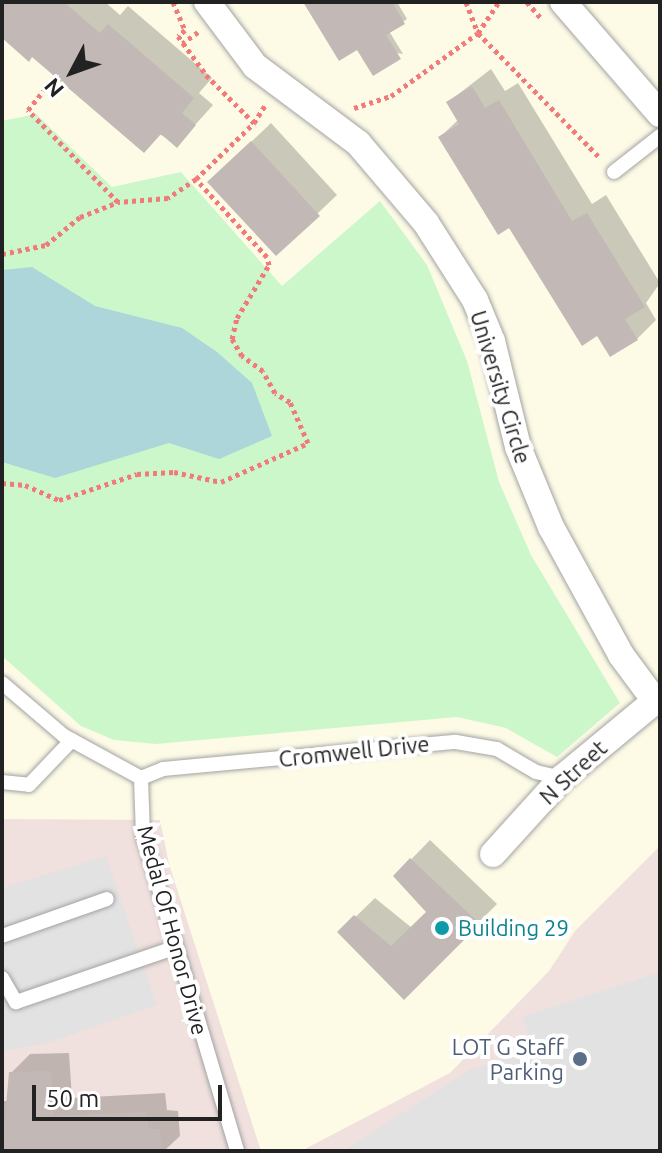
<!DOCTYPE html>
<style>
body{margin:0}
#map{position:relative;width:662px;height:1153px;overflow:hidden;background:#f1eee9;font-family:Ubuntu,sans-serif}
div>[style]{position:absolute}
.education>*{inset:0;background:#fdfbe6}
.military>*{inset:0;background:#f1e1de}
.park>*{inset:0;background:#cbf7ca}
.parking>*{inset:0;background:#e2e2e2}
.water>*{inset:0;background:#add6db}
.shadow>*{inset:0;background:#0003}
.building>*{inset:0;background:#c2b9b6}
.path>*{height:5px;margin-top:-2.5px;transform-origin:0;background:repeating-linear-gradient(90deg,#f17a7a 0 4px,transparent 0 8px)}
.roads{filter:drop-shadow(0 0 2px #a3a3a3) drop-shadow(0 0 2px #a3a3a3)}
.lane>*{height:14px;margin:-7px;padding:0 7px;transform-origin:7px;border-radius:7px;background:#fff}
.street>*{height:26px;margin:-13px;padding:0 13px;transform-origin:13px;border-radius:13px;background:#fff}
.dots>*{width:22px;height:22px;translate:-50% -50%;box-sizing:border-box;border:4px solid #fff;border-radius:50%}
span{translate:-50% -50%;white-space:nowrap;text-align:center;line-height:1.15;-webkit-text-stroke:8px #fff;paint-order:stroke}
.street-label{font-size:22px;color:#222}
.culture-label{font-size:22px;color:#0d838f}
.left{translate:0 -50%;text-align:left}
.service-label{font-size:22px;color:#4e5e75}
.right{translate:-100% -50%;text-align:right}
.frame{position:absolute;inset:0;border:4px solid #222;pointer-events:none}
.north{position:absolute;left:32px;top:32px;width:80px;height:80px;-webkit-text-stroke:6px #fff;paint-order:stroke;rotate:229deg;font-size:22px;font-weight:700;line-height:32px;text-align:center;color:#222}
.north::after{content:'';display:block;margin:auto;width:28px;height:36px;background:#222;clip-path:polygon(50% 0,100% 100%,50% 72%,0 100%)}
.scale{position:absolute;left:32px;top:1085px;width:190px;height:36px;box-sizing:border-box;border:4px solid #222;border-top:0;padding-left:10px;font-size:24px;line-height:28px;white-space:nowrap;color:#222;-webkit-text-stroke:6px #fff;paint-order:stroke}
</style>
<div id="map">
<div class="education">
<i style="clip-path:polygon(2px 2px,660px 2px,660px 1151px,2px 1151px)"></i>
</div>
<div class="military">
<i style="clip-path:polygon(2px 819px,160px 820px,169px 864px,261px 1151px,2px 1151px)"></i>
<i style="clip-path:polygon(660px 846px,660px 1151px,301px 1151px,450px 1073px,549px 971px,575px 931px)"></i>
</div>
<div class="park">
<i style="clip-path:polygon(36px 114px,112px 187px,181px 172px,282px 286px,380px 201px,427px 265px,467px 361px,499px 482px,531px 555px,620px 703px,557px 757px,506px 728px,457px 717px,156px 744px,114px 740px,81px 726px,2px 656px,2px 121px)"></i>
</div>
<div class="parking">
<i style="clip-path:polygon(106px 856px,157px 1005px,47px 1043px,2px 1051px,2px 888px)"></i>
<i style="clip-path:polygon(660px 972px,660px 1151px,344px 1151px,467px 1071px,533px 1048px,522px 1017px)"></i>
</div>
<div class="water">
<i style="clip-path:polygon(32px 267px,95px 306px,182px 328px,217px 352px,252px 383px,272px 436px,219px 459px,169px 443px,55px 478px,2px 462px,2px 270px)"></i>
</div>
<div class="shadow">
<i style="clip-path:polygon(2px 2px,105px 2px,120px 15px,128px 6px,212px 78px,199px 93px,213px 105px,177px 145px,2px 36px)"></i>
<i style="clip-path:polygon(305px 2px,397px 2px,407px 19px,389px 31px,403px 54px,358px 47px)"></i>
<i style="clip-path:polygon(491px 69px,505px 91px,518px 83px,592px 204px,606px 195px,660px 283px,646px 303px,656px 320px,637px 339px,510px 225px,440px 137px,458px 120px,448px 102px)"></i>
<i style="clip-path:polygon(271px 123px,337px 195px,276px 253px,229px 163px)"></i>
<i style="clip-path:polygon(430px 840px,497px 904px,404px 997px,340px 932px,375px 898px,412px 928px,429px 912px,395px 876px)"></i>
<i style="clip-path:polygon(69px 1053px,72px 1098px,165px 1093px,167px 1110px,178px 1111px,180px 1136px,164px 1151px,2px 1151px,2px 1101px,11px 1101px,11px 1073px,30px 1054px)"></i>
</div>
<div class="building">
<i style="clip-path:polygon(2px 2px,64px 2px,100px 33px,108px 24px,194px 98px,182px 113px,196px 125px,177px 148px,161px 134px,144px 153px,32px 57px,29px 62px,2px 38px)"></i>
<i style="clip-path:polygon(303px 2px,392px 2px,405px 24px,386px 35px,401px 59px,373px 76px,357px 50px,339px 61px)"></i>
<i style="clip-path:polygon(472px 86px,485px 108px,499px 100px,572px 221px,587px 213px,645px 307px,625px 319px,638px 340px,610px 357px,597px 336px,582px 346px,509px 228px,498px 235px,438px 137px,459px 124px,446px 102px)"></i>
<i style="clip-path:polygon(251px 141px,320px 216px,276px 256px,207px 182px)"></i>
<i style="clip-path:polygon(410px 858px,480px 924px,404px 1000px,337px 932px,354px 915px,391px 946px,426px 912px,393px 876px)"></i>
<i style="clip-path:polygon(51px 1071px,54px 1116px,146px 1112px,149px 1129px,160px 1129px,161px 1151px,2px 1151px,9px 1072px)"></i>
</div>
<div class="path">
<i style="left:173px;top:2px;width:30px;rotate:67deg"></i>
<i style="left:185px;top:30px;width:9px;rotate:139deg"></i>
<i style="left:178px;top:36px;width:9px;rotate:54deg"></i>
<i style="left:466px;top:2px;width:33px;rotate:69deg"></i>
<i style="left:478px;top:33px;width:37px;rotate:-56deg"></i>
<i style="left:527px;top:2px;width:23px;rotate:49deg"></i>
<i style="left:198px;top:32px;width:19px;rotate:144deg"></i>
<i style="left:183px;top:43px;width:39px;rotate:54deg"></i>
<i style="left:206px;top:75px;width:68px;rotate:45deg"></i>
<i style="left:354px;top:108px;width:39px;rotate:-18deg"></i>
<i style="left:391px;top:96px;width:107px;rotate:-35.9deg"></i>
<i style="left:478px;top:33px;width:172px;rotate:45.7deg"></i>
<i style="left:196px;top:179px;width:81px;rotate:-44deg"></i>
<i style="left:254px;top:123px;width:22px;rotate:-58deg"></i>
<i style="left:2px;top:254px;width:45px;rotate:-11.6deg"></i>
<i style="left:46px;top:245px;width:44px;rotate:-39.5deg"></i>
<i style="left:80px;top:217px;width:41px;rotate:-21.5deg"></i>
<i style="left:2px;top:483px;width:23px;rotate:5deg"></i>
<i style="left:25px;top:485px;width:37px;rotate:24deg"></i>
<i style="left:59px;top:500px;width:82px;rotate:-18.4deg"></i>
<i style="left:137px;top:474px;width:37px;rotate:-3deg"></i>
<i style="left:174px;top:472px;width:48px;rotate:12deg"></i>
<i style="left:221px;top:482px;width:95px;rotate:-24.1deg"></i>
<i style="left:308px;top:443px;width:45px;rotate:-113.7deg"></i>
<i style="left:290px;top:402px;width:17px;rotate:-149deg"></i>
<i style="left:275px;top:393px;width:25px;rotate:-119deg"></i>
<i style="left:263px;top:371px;width:26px;rotate:-144deg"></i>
<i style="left:242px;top:356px;width:20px;rotate:-120deg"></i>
<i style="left:232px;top:339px;width:22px;rotate:-77deg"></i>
<i style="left:237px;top:318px;width:62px;rotate:-58.9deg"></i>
<i style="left:269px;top:265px;width:8px;rotate:-104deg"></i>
<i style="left:267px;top:257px;width:105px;rotate:-132.3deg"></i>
<i style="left:196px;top:179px;width:34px;rotate:146deg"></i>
<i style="left:168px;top:198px;width:50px;rotate:175.4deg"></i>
<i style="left:118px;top:202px;width:129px;rotate:-134.4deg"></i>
<i style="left:28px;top:110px;width:41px;rotate:-50.9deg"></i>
</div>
<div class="roads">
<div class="lane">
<i style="left:614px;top:172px;width:58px;rotate:-38deg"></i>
<i style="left:2px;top:683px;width:82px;rotate:40.5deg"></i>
<i style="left:64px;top:736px;width:88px;rotate:28.6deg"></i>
<i style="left:141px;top:778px;width:57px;rotate:88deg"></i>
<i style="left:143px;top:835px;width:330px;rotate:73.4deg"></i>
<i style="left:141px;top:778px;width:24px;rotate:-22deg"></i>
<i style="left:163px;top:769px;width:294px;rotate:-5.3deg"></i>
<i style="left:456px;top:742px;width:42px;rotate:9.7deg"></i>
<i style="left:497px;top:749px;width:45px;rotate:30.5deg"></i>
<i style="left:536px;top:772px;width:27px;rotate:13deg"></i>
<i style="left:2px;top:782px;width:27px;rotate:6deg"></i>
<i style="left:29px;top:785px;width:62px;rotate:-46.3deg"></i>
<i style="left:2px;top:936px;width:111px;rotate:-19.4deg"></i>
<i style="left:2px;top:978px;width:28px;rotate:60deg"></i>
<i style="left:16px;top:1002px;width:167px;rotate:-18.9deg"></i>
</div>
<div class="street">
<i style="left:207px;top:2px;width:80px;rotate:53.1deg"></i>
<i style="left:255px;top:66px;width:129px;rotate:36.8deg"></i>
<i style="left:358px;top:143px;width:105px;rotate:49.6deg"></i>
<i style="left:426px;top:223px;width:91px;rotate:57.5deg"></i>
<i style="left:475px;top:300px;width:44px;rotate:67.5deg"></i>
<i style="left:492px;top:341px;width:109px;rotate:76.2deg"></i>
<i style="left:518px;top:447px;width:87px;rotate:67.6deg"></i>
<i style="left:551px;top:527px;width:146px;rotate:61.3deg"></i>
<i style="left:621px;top:655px;width:57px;rotate:53.5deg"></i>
<i style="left:563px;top:2px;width:148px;rotate:49.1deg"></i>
<i style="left:493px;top:854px;width:103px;rotate:-47.8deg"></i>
<i style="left:562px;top:778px;width:127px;rotate:-39.6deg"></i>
</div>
</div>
<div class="dots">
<i style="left:442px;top:928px;background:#0f9aa8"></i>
<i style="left:580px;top:1059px;background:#5c6f8a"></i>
</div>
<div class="street-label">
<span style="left:501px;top:387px;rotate:73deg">University Circle</span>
<span style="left:354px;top:751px;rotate:-6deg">Cromwell Drive</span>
<span style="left:573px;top:772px;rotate:-43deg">N Street</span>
<span style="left:173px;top:930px;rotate:75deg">Medal Of Honor Drive</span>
</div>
<div class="culture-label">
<span class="left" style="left:458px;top:928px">Building 29</span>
</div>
<div class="service-label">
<span class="right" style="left:564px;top:1059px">LOT G Staff<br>Parking</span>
</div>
<div class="frame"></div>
<div class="north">N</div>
<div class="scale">50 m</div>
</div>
